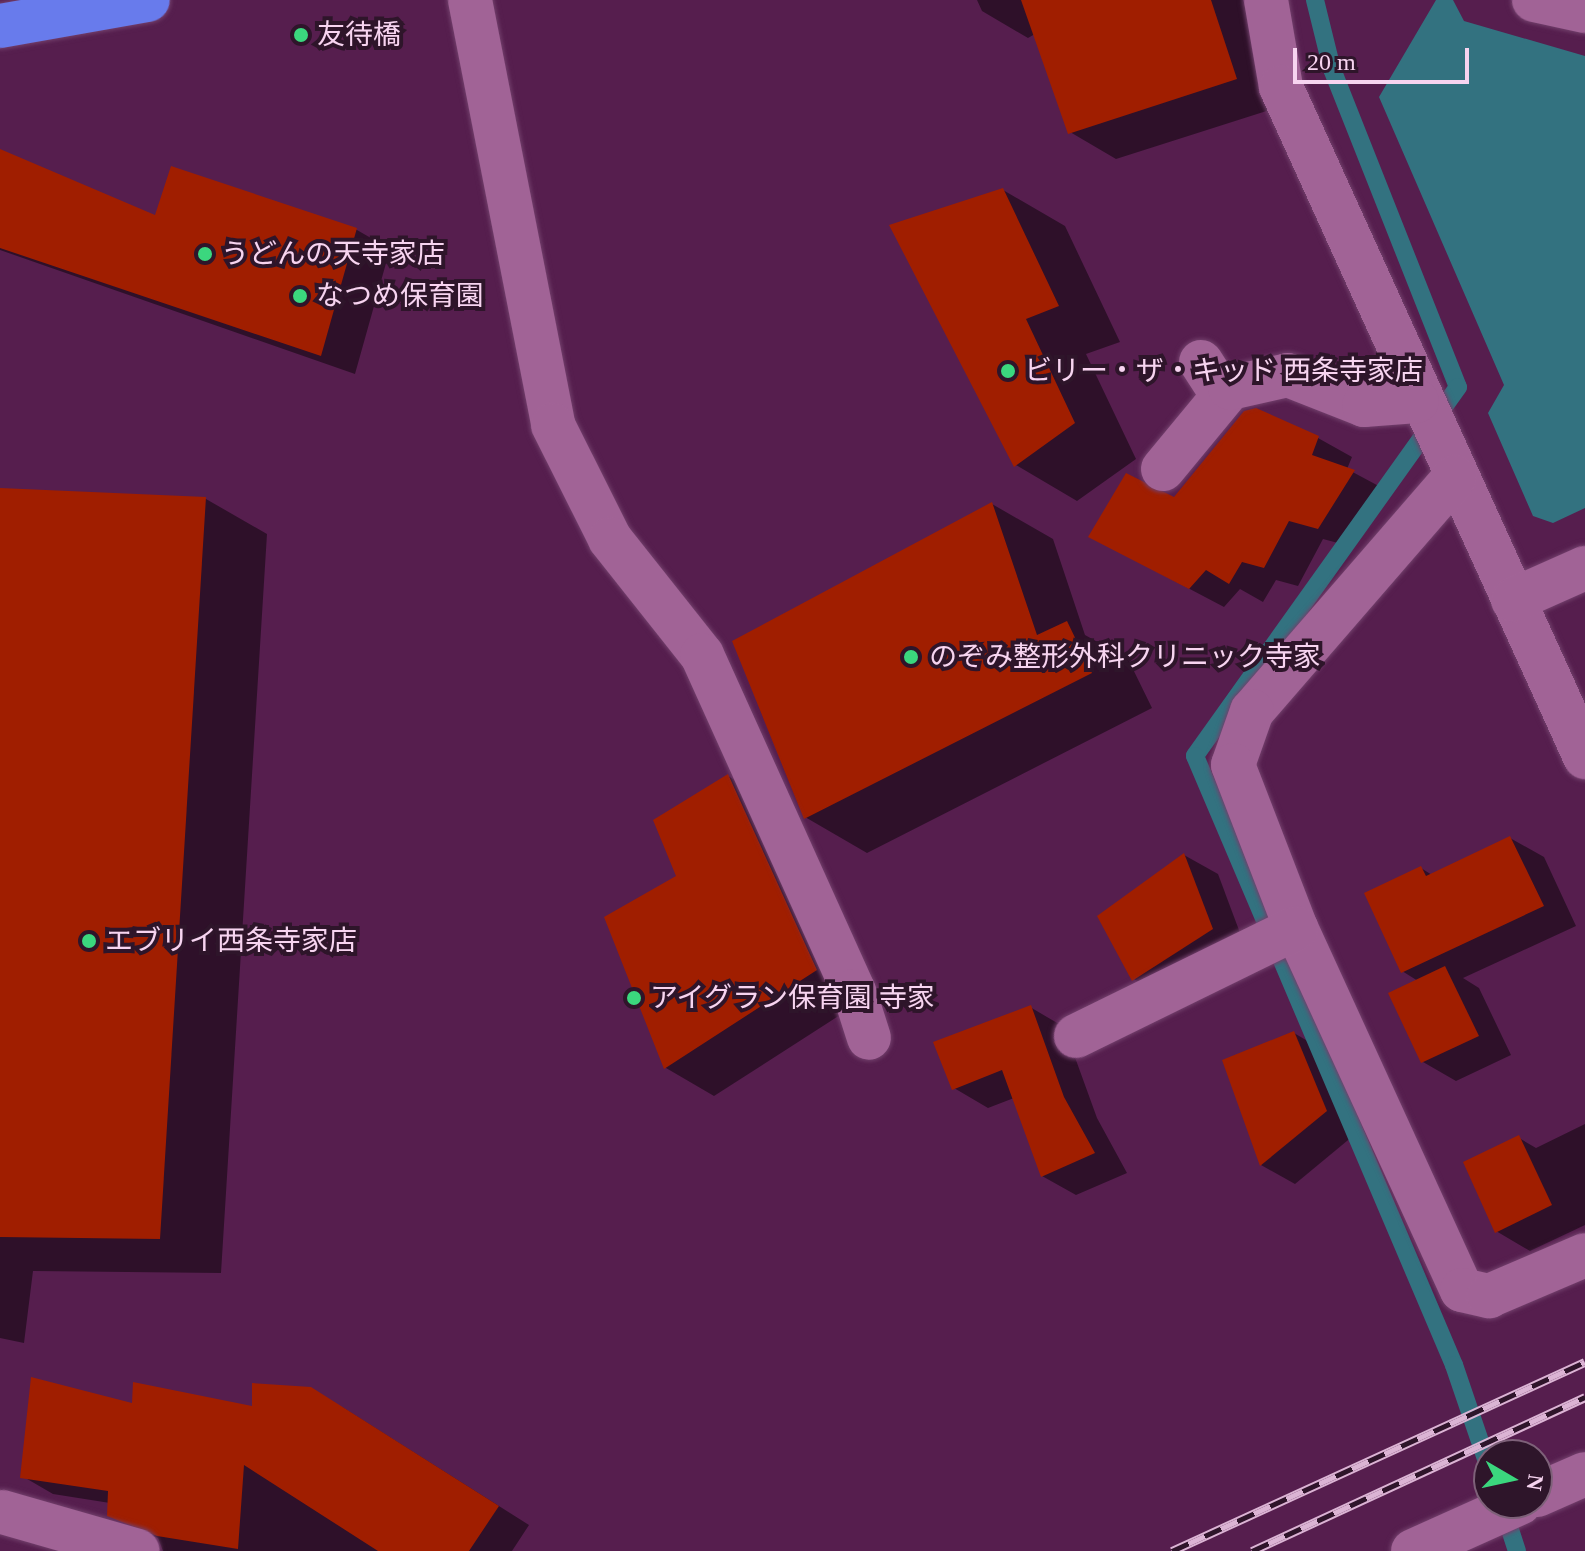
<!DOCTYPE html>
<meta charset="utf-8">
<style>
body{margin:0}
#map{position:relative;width:1585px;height:1551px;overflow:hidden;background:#561e4e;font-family:"Times New Roman","Noto Sans JP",serif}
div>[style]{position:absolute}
.water>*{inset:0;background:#337280}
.shadow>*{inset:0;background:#0007}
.stream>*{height:18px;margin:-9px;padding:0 9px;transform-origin:9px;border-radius:9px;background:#337280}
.building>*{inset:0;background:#a01e00}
.roads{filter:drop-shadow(0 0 2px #72406c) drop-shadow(0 0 2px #72406c)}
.minor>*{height:44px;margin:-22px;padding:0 22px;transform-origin:22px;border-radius:22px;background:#a16396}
.highway>*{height:44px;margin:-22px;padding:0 22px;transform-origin:22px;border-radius:22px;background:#687bec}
.rail>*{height:9px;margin-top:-4.5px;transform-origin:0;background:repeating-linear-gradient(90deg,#2e152a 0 18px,#dbb4d4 0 36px);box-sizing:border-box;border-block:2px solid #dbb4d4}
.dots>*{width:22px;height:22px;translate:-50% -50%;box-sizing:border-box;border:4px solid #2e152a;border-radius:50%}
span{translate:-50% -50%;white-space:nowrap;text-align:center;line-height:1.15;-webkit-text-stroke:8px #2e152a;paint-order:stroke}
.poi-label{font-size:28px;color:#f7d4f0}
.left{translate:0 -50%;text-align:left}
.north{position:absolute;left:1473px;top:1439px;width:80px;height:80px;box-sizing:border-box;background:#2e152a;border:2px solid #7e6179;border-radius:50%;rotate:99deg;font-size:22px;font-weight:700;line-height:32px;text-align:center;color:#f7d4f0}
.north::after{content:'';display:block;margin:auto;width:28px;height:36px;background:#3bd77e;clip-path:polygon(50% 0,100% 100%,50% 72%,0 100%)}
.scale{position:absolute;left:1293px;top:48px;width:176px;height:36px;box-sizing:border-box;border:4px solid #f7d4f0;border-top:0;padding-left:10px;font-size:24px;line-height:28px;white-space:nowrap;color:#f7d4f0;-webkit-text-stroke:6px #2e152a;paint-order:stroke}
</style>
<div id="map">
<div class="water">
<i style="clip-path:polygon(1436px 0,1453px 0,1464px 21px,1585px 56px,1585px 508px,1553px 523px,1533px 516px,1488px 413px,1504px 385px,1379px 97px)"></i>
</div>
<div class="shadow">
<i style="clip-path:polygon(977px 0,1243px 0,1282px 106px,1116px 159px,1070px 132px,1035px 34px,1028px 38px,982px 11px)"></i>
<i style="clip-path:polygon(172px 168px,357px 230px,390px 249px,355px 374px,0 250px,0 186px,157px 217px)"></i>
<i style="clip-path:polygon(1003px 190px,1065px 226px,1120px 342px,1086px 354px,1136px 459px,1077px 501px,1016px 465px)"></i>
<i style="clip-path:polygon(1318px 438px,1352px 457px,1347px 469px,1388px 491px,1353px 547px,1323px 539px,1298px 586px,1276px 580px,1263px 602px,1240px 589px,1224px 607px,1091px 537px)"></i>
<i style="clip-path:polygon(0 490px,206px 499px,267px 534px,221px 1273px,33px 1271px,24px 1343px,0 1338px)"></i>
<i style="clip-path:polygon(992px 504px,1053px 539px,1085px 635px,1128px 659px,1152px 708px,867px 853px,805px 817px)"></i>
<i style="clip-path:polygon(728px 776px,777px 805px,865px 999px,714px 1096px,666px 1068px,606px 918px,679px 877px)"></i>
<i style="clip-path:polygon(1510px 838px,1544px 857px,1576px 926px,1463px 978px,1479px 988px,1511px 1055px,1456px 1081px,1423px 1062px,1418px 981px,1402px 971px,1421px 868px,1432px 875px)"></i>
<i style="clip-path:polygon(1184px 855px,1218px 874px,1246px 949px,1168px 999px,1134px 979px)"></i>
<i style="clip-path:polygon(1030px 1007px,1064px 1027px,1097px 1118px,1127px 1173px,1076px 1195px,1042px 1176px,1014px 1098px,988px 1108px,954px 1088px)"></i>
<i style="clip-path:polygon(1294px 1033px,1328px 1053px,1359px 1131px,1295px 1184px,1261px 1165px)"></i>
<i style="clip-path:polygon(1585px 1124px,1585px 1225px,1530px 1251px,1496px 1231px,1519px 1138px,1536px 1148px)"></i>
<i style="clip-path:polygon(133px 1405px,342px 1407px,529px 1525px,512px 1551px,163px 1551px,158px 1538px,109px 1515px,110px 1503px,53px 1494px,22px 1476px)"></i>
</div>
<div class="stream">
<i style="left:1315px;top:0;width:71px;rotate:76.2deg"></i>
<i style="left:1332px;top:69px;width:342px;rotate:68.4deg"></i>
<i style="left:1458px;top:387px;width:453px;rotate:125.5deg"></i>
<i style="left:1195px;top:756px;width:662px;rotate:66.96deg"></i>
<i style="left:1454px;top:1365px;width:109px;rotate:71.2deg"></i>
<i style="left:1503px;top:1508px;width:45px;rotate:72deg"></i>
</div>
<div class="building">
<i style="clip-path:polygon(1021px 0,1211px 0,1237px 79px,1068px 134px)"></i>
<i style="clip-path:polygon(0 149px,155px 215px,171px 166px,357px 228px,321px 356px,0 248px)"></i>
<i style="clip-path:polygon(1003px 188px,1059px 306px,1026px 319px,1075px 423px,1014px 467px,889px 225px)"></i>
<i style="clip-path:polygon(1256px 408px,1319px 436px,1312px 455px,1355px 470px,1318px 529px,1289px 521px,1264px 568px,1242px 562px,1229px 584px,1206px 570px,1189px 589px,1088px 537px,1126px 473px,1174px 497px,1244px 411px)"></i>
<i style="clip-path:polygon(0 488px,206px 497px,160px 1239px,0 1237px)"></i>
<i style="clip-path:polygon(992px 502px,1037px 635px,1067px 621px,1092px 673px,804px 819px,732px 641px)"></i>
<i style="clip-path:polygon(728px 774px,817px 970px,664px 1069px,604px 917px,676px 876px,653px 820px)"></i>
<i style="clip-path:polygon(1510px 836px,1544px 906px,1401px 973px,1364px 893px,1421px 866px,1426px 876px)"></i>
<i style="clip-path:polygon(1184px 853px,1213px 929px,1132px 981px,1097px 916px)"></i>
<i style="clip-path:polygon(1445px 966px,1479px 1036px,1421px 1063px,1388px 993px)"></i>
<i style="clip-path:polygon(1031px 1005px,1064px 1097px,1095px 1153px,1041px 1177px,1002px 1070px,952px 1090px,933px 1042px)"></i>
<i style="clip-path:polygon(1294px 1031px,1327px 1111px,1260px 1166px,1222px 1060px)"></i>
<i style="clip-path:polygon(1519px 1135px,1552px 1205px,1495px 1233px,1463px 1162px)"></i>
<i style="clip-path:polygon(31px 1377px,132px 1403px,133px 1382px,252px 1406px,252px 1383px,311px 1387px,499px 1506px,469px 1551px,378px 1551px,244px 1465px,238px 1549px,157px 1536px,107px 1516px,108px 1491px,20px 1478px)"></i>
</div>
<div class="roads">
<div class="minor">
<i style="left:470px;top:0;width:433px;rotate:78.9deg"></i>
<i style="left:553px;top:425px;width:127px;rotate:63.4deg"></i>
<i style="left:610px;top:539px;width:148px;rotate:51.6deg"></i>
<i style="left:702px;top:655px;width:369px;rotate:65.7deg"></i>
<i style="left:854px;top:991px;width:49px;rotate:72.3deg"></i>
<i style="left:1266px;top:0;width:88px;rotate:80.2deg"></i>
<i style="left:1281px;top:87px;width:736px;rotate:65.59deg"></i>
<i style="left:1534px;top:0;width:52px;rotate:12.2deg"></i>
<i style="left:1201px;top:362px;width:40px;rotate:57.1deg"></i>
<i style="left:1163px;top:469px;width:105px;rotate:-50.4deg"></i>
<i style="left:1230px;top:388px;width:59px;rotate:-12.6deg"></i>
<i style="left:1288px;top:375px;width:82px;rotate:21.5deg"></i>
<i style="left:1364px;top:405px;width:53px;rotate:-4.3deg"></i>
<i style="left:1455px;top:477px;width:310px;rotate:130.9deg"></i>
<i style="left:1252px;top:711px;width:57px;rotate:109.4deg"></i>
<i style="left:1233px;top:765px;width:175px;rotate:68.9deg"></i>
<i style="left:1296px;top:928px;width:398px;rotate:65.4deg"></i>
<i style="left:1462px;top:1290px;width:28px;rotate:13deg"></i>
<i style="left:1489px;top:1296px;width:104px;rotate:-23.1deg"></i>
<i style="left:1513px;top:600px;width:79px;rotate:-24deg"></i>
<i style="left:1076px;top:1036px;width:245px;rotate:-26.1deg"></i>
<i style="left:1537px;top:1495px;width:52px;rotate:-23.6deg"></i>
<i style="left:2px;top:1512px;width:141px;rotate:16deg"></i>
<i style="left:1413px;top:1551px;width:117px;rotate:-24.2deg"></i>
</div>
<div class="highway">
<i style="left:0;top:26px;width:150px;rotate:-10deg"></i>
</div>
</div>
<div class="rail">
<i style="left:1172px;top:1551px;width:454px;rotate:-24.6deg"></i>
<i style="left:1252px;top:1551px;width:367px;rotate:-24.8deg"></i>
</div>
<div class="dots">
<i style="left:301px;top:35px;background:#3bd77e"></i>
<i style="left:205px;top:254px;background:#3bd77e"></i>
<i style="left:300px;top:296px;background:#3bd77e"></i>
<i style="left:1008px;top:371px;background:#3bd77e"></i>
<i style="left:911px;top:657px;background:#3bd77e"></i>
<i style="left:89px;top:941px;background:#3bd77e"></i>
<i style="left:634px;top:998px;background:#3bd77e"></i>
</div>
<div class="poi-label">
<span class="left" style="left:317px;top:35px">友待橋</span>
<span class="left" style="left:221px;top:254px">うどんの天寺家店</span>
<span class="left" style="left:316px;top:296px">なつめ保育園</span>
<span class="left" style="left:1024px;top:371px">ビリー・ザ・キッド 西条寺家店</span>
<span class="left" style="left:929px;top:657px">のぞみ整形外科クリニック寺家</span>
<span class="left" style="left:105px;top:941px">エブリイ西条寺家店</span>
<span class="left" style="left:650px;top:998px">アイグラン保育園 寺家</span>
</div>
<div class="north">N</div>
<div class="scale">20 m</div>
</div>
